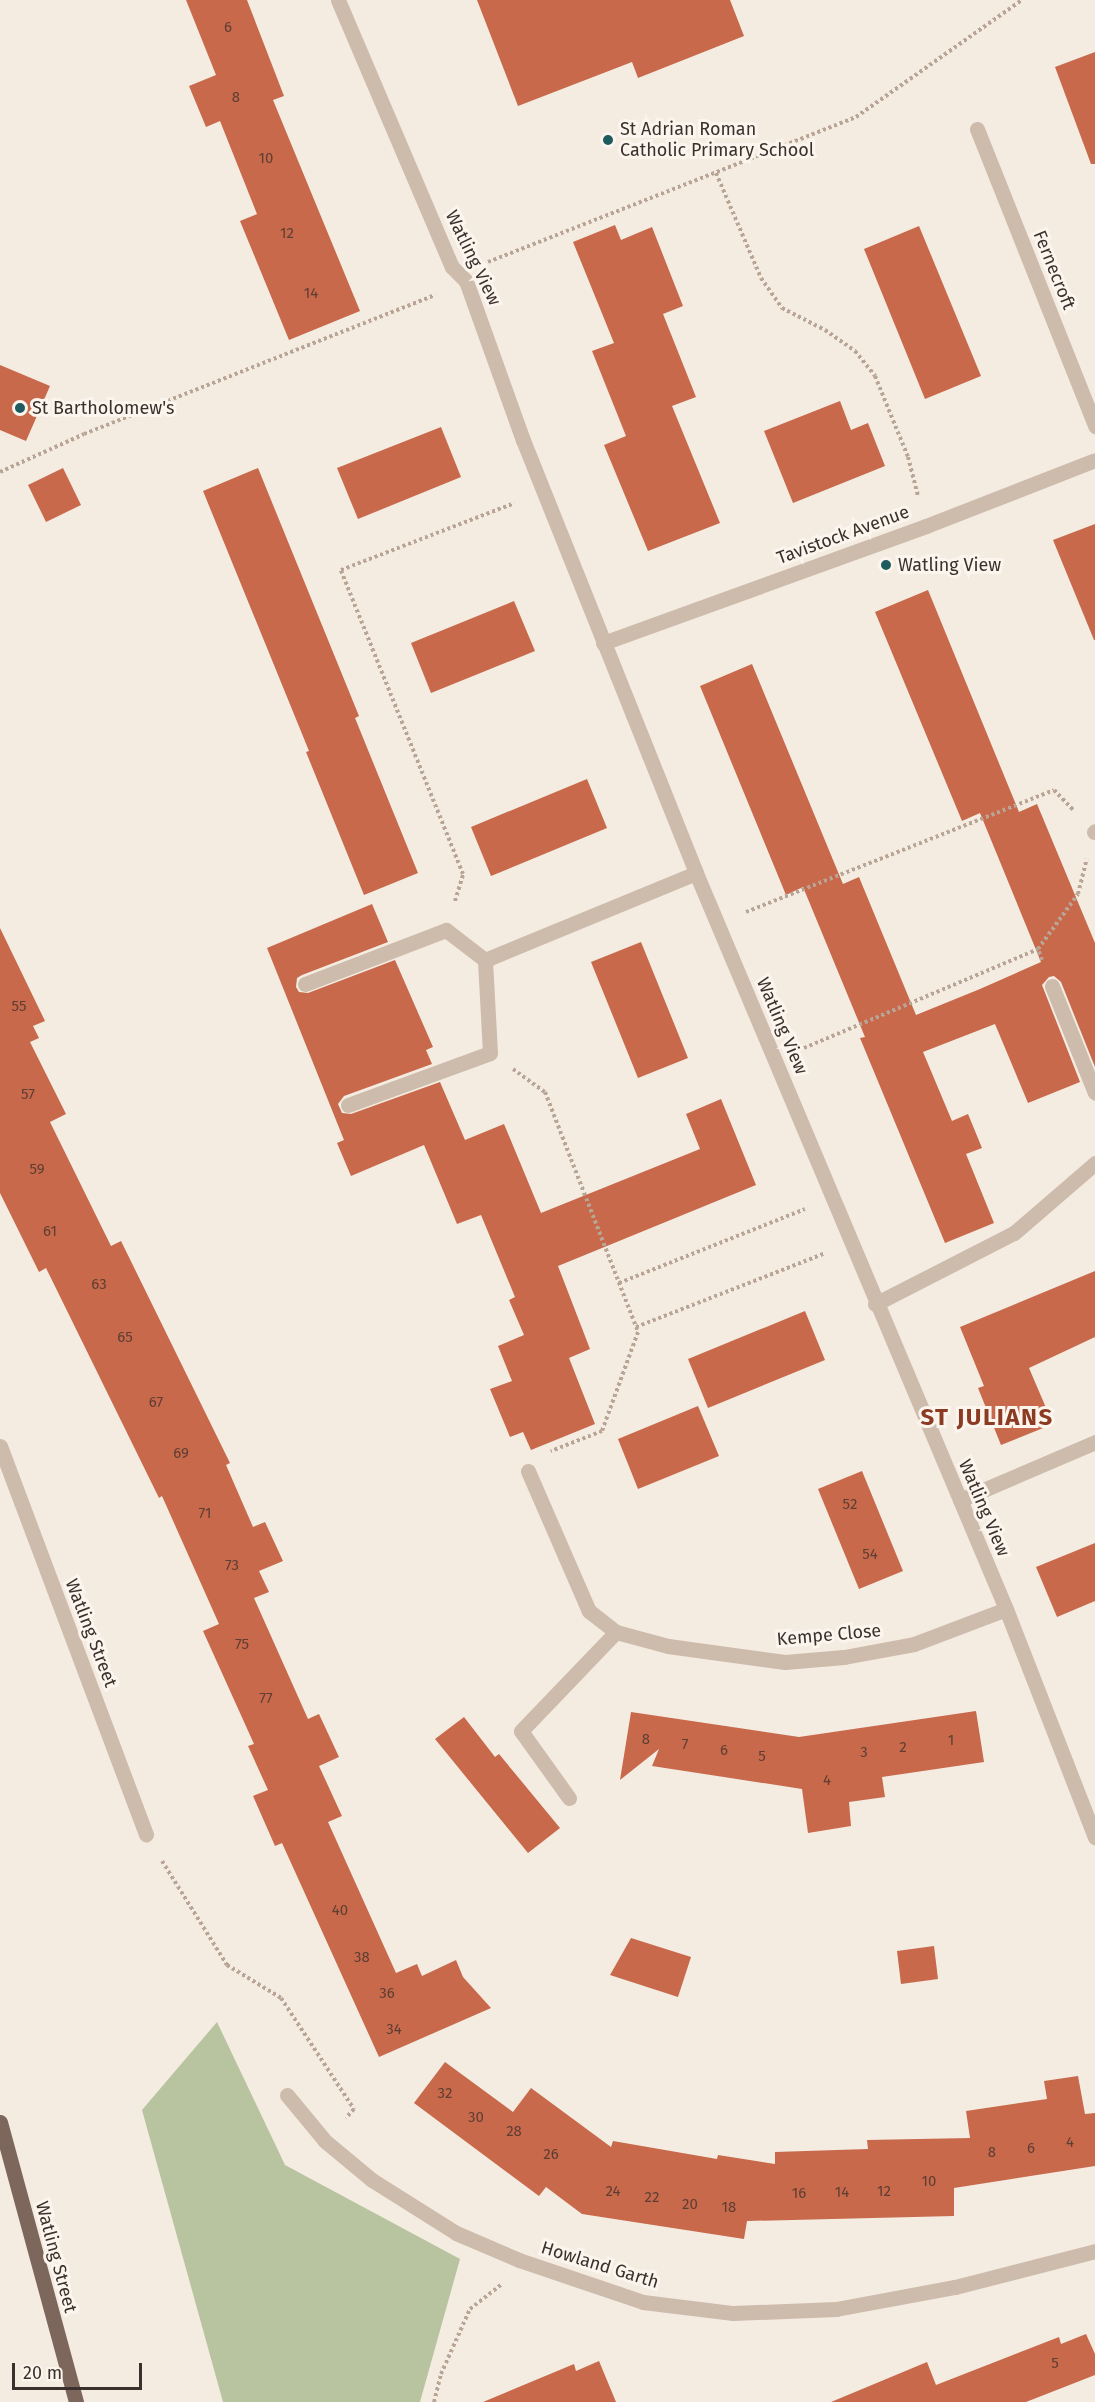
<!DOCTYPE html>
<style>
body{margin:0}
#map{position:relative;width:1095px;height:2402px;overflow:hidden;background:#f4ebe1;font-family:"Fira Sans",sans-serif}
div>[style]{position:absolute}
.green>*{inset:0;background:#b8c4a0}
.building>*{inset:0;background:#c8694b}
.path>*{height:4px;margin-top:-2px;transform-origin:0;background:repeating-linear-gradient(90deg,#b9a596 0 3px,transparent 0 6px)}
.minor>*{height:15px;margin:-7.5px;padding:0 7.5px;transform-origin:7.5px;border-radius:7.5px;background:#cdbbac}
.major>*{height:15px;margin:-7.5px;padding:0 7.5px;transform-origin:7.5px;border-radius:7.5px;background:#7d675c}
.dots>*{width:16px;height:16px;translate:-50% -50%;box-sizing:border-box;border:3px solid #fbf5ee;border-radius:50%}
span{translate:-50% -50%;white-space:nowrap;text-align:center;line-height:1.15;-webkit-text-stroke:6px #fbf5ee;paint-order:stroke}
.number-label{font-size:15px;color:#5e3e33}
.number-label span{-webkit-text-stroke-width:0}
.poi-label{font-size:18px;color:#3b302b}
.left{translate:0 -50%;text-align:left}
.street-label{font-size:18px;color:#3b302b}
.district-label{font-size:24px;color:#8c3b22;font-weight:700;letter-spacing:1.5px}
.scale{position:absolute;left:12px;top:2363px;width:130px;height:27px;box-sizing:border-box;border:3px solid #3b302b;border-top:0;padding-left:8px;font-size:18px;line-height:21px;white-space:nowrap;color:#3b302b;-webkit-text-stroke:4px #fbf5ee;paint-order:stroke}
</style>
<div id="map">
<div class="green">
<i style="clip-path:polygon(217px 2022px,285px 2165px,460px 2259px,420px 2402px,223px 2402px,142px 2110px)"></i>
</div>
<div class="building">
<i style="clip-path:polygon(186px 0,247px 0,284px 96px,273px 100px,360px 311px,289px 340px,240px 221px,257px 214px,220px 121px,206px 127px,189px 86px,216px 75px)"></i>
<i style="clip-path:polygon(477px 0,730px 0,744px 36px,638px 78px,632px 62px,518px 106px)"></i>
<i style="clip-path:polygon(1095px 52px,1095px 164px,1091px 164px,1055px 67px)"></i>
<i style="clip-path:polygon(615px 225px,621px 240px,652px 227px,683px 306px,663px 314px,696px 397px,672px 406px,720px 523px,648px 551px,604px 445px,626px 436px,592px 351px,614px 343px,573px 242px)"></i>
<i style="clip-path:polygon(919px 226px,981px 376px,925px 399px,864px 249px)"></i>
<i style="clip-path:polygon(0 365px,50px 386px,26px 441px,0 430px)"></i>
<i style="clip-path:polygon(840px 401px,851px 430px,868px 423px,885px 466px,793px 503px,764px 431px)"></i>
<i style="clip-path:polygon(441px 427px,461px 477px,358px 519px,337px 468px)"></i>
<i style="clip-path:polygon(63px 468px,81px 505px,46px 522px,28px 485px)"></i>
<i style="clip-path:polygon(258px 468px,359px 716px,355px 718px,418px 873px,364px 895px,306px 752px,309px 751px,203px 491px)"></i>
<i style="clip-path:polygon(1095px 524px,1095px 640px,1094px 640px,1053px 540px)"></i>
<i style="clip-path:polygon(928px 590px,1019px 812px,1037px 804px,1095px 943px,1095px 1067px,1061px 982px,1054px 976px,1049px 977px,1042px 985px,1080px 1082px,1028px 1103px,995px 1024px,923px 1052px,952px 1121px,968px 1114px,982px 1148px,966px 1154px,994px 1223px,945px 1243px,860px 1038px,865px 1037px,803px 887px,786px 895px,700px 686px,752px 664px,843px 884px,859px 877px,916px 1015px,980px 989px,1041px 962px,980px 813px,962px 821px,875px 612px)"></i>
<i style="clip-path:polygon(514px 601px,535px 651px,431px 693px,411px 643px)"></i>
<i style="clip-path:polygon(587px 779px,607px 828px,491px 876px,471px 827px)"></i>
<i style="clip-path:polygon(372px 904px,388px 942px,302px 975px,297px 978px,296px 987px,299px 992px,308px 993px,395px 960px,433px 1047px,426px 1050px,432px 1064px,344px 1096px,338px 1104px,342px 1113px,351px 1114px,440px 1082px,465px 1140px,504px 1124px,541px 1213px,700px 1149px,686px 1114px,721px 1099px,756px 1185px,558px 1266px,590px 1349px,569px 1358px,595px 1424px,531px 1450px,523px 1432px,510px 1437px,490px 1389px,512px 1381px,498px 1346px,524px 1335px,509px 1300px,515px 1297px,481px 1215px,457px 1224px,424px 1145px,351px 1176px,337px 1143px,344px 1140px,267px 948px)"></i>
<i style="clip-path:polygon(0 928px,45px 1021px,33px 1026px,39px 1038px,30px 1042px,66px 1114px,50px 1122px,111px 1246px,121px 1241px,230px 1463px,226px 1465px,253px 1527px,265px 1522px,283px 1561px,259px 1571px,269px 1592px,254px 1598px,308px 1719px,319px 1714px,339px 1757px,319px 1766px,342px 1816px,328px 1822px,396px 1973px,417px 1964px,422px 1976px,456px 1960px,463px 1977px,491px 2008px,379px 2057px,282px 1843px,275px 1846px,253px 1796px,268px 1790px,248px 1746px,254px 1744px,203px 1631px,219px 1624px,162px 1496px,159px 1498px,46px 1268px,39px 1272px,0 1193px)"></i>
<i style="clip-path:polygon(641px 942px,688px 1058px,638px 1078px,591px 962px)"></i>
<i style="clip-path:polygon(1095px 1271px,1095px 1337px,1029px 1368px,1053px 1424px,1001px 1445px,978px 1388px,984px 1386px,960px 1327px)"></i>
<i style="clip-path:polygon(805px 1311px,825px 1360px,708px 1408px,688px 1359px)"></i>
<i style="clip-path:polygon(698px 1406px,719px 1456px,638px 1489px,618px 1439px)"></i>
<i style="clip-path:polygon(862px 1471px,903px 1571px,859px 1589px,818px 1489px)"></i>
<i style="clip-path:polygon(1095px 1543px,1095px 1601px,1057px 1617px,1036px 1567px)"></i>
<i style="clip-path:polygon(976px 1711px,984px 1762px,882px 1777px,885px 1797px,849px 1802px,851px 1826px,808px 1833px,802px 1789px,652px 1766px,659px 1749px,620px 1780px,631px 1712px,799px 1737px)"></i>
<i style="clip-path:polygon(464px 1717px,495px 1757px,499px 1754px,560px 1828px,528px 1853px,435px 1739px)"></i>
<i style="clip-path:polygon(631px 1938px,691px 1957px,678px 1997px,610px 1975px)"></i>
<i style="clip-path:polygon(934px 1946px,938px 1979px,901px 1984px,897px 1951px)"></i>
<i style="clip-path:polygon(445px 2062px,513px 2112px,531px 2088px,611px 2147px,613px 2141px,717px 2159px,718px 2155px,775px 2164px,775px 2152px,868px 2149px,867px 2140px,970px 2138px,966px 2111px,1047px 2099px,1044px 2081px,1078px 2076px,1085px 2114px,1095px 2113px,1095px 2166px,954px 2188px,954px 2216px,747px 2221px,744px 2239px,582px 2214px,546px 2187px,539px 2196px,414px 2103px)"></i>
<i style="clip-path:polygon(1086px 2334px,1095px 2354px,1095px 2375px,1026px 2402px,831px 2402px,927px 2362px,936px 2385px,1059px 2337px,1061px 2344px)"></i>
<i style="clip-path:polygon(599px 2361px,616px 2402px,483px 2402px,574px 2364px,576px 2371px)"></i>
</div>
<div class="path">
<i style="left:716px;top:173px;width:114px;rotate:66.8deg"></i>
<i style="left:761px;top:278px;width:37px;rotate:55deg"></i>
<i style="left:782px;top:308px;width:48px;rotate:27.1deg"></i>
<i style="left:825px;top:330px;width:37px;rotate:35deg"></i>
<i style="left:855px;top:351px;width:32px;rotate:51deg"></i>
<i style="left:875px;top:376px;width:87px;rotate:67.8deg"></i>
<i style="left:908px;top:457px;width:40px;rotate:75.6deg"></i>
<i style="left:488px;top:262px;width:396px;rotate:-21.5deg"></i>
<i style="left:856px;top:117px;width:203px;rotate:-35.2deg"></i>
<i style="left:0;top:472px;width:92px;rotate:-24.3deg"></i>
<i style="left:84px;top:434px;width:378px;rotate:-21.6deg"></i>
<i style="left:455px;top:901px;width:28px;rotate:-73deg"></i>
<i style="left:463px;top:874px;width:328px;rotate:-111.9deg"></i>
<i style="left:341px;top:570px;width:186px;rotate:-21.1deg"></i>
<i style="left:746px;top:912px;width:331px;rotate:-21.6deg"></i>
<i style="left:1054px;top:790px;width:28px;rotate:46deg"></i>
<i style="left:1042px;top:960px;width:12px;rotate:-110deg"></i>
<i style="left:1038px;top:949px;width:68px;rotate:-54deg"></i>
<i style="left:1078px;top:894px;width:36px;rotate:-76deg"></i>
<i style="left:804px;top:1048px;width:254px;rotate:-22.9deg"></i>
<i style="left:513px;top:1069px;width:39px;rotate:36deg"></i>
<i style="left:545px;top:1092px;width:257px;rotate:68.8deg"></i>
<i style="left:638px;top:1332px;width:105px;rotate:110deg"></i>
<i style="left:602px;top:1431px;width:55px;rotate:158.6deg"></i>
<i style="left:619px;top:1283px;width:200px;rotate:-21.7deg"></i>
<i style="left:636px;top:1327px;width:201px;rotate:-21.3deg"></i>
<i style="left:162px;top:1861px;width:123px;rotate:58deg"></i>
<i style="left:227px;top:1965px;width:63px;rotate:31.4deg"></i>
<i style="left:281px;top:1998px;width:133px;rotate:56.7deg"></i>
<i style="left:354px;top:2109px;width:12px;rotate:132deg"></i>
<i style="left:434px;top:2402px;width:29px;rotate:-76deg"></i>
<i style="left:441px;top:2374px;width:71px;rotate:-66deg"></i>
<i style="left:470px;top:2309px;width:39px;rotate:-38deg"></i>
</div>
<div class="minor">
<i style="left:338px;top:0;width:290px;rotate:66.9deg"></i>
<i style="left:452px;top:267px;width:20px;rotate:45deg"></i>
<i style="left:466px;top:281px;width:169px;rotate:70.3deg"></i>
<i style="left:523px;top:440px;width:466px;rotate:68.2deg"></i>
<i style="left:696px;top:873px;width:799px;rotate:67.16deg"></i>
<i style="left:1006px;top:1609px;width:245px;rotate:68.7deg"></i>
<i style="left:977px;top:129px;width:320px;rotate:68.3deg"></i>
<i style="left:603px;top:643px;width:344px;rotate:-19.9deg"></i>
<i style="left:926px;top:526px;width:181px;rotate:-21.3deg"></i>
<i style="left:1094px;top:832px;width:1px;rotate:-45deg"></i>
<i style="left:305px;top:984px;width:151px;rotate:-21deg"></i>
<i style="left:446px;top:930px;width:49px;rotate:37.6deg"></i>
<i style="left:1052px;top:986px;width:115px;rotate:68.1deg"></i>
<i style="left:348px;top:1105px;width:151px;rotate:-20.1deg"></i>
<i style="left:490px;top:1053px;width:93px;rotate:-93.1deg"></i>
<i style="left:485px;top:960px;width:228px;rotate:-22.4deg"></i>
<i style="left:875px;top:1304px;width:156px;rotate:-27.1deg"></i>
<i style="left:1014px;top:1233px;width:107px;rotate:-40.8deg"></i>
<i style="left:0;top:1446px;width:415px;rotate:69.4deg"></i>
<i style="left:528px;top:1471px;width:153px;rotate:66.5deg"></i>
<i style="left:589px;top:1611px;width:34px;rotate:38deg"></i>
<i style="left:616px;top:1632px;width:54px;rotate:15.1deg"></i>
<i style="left:668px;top:1646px;width:118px;rotate:7.8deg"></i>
<i style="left:785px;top:1662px;width:59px;rotate:-4.8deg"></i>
<i style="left:844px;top:1657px;width:71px;rotate:-10.5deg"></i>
<i style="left:914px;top:1644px;width:98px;rotate:-20.8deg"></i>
<i style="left:960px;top:1500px;width:147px;rotate:-23.2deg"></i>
<i style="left:569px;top:1798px;width:82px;rotate:-125.6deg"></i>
<i style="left:521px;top:1731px;width:137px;rotate:-46.2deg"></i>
<i style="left:287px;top:2095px;width:60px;rotate:50.4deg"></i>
<i style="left:325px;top:2141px;width:61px;rotate:39.7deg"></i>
<i style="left:372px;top:2180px;width:99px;rotate:32.2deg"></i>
<i style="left:456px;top:2233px;width:69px;rotate:23.2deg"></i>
<i style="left:519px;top:2260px;width:131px;rotate:18.7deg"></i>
<i style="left:643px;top:2302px;width:91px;rotate:7deg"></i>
<i style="left:733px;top:2313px;width:103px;rotate:-2.2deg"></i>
<i style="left:836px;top:2309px;width:121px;rotate:-10.5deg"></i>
<i style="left:955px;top:2287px;width:145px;rotate:-14.4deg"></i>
</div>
<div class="major">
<i style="left:0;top:2122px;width:290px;rotate:74.8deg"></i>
</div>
<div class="dots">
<i style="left:608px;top:140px;background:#1f5a5e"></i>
<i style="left:20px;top:408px;background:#1f5a5e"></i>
<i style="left:886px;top:565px;background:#1f5a5e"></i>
</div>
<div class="number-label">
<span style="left:228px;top:28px">6</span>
<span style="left:236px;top:98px">8</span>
<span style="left:266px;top:159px">10</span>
<span style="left:287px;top:234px">12</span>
<span style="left:311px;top:294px">14</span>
<span style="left:19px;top:1007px">55</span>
<span style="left:28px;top:1095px">57</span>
<span style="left:37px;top:1170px">59</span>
<span style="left:50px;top:1232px">61</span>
<span style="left:99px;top:1285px">63</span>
<span style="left:125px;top:1338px">65</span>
<span style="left:156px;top:1403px">67</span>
<span style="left:181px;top:1454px">69</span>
<span style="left:850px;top:1505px">52</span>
<span style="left:205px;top:1514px">71</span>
<span style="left:870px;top:1555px">54</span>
<span style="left:232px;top:1566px">73</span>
<span style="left:242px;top:1645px">75</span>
<span style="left:266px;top:1699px">77</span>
<span style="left:646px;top:1740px">8</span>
<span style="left:951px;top:1741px">1</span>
<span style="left:685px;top:1745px">7</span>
<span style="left:903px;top:1748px">2</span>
<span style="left:724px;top:1751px">6</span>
<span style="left:864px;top:1753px">3</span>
<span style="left:762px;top:1757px">5</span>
<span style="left:827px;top:1781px">4</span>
<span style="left:340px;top:1911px">40</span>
<span style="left:362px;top:1958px">38</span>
<span style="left:387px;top:1994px">36</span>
<span style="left:394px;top:2030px">34</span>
<span style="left:445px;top:2094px">32</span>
<span style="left:476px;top:2118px">30</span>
<span style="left:514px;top:2132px">28</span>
<span style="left:1070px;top:2143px">4</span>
<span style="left:1031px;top:2149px">6</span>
<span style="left:992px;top:2153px">8</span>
<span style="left:551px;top:2155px">26</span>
<span style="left:929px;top:2182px">10</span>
<span style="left:613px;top:2192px">24</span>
<span style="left:884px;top:2192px">12</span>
<span style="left:842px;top:2193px">14</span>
<span style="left:799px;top:2194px">16</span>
<span style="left:652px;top:2198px">22</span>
<span style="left:690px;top:2205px">20</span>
<span style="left:729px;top:2208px">18</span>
<span style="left:1055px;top:2364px">5</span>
</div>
<div class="poi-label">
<span class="left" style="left:620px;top:140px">St Adrian Roman<br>Catholic Primary School</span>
<span class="left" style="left:32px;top:408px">St Bartholomew's</span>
<span class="left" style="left:898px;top:565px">Watling View</span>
</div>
<div class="street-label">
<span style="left:473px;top:258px;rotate:64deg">Watling View</span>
<span style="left:1054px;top:270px;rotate:68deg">Fernecroft</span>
<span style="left:843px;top:535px;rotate:-20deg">Tavistock Avenue</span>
<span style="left:782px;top:1026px;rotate:67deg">Watling View</span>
<span style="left:984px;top:1508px;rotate:67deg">Watling View</span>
<span style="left:91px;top:1633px;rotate:69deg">Watling Street</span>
<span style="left:829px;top:1635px;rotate:-5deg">Kempe Close</span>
<span style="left:56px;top:2257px;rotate:75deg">Watling Street</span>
<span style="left:600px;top:2265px;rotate:17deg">Howland Garth</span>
</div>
<div class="district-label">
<span style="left:987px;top:1418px">ST JULIANS</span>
</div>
<div class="scale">20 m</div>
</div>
